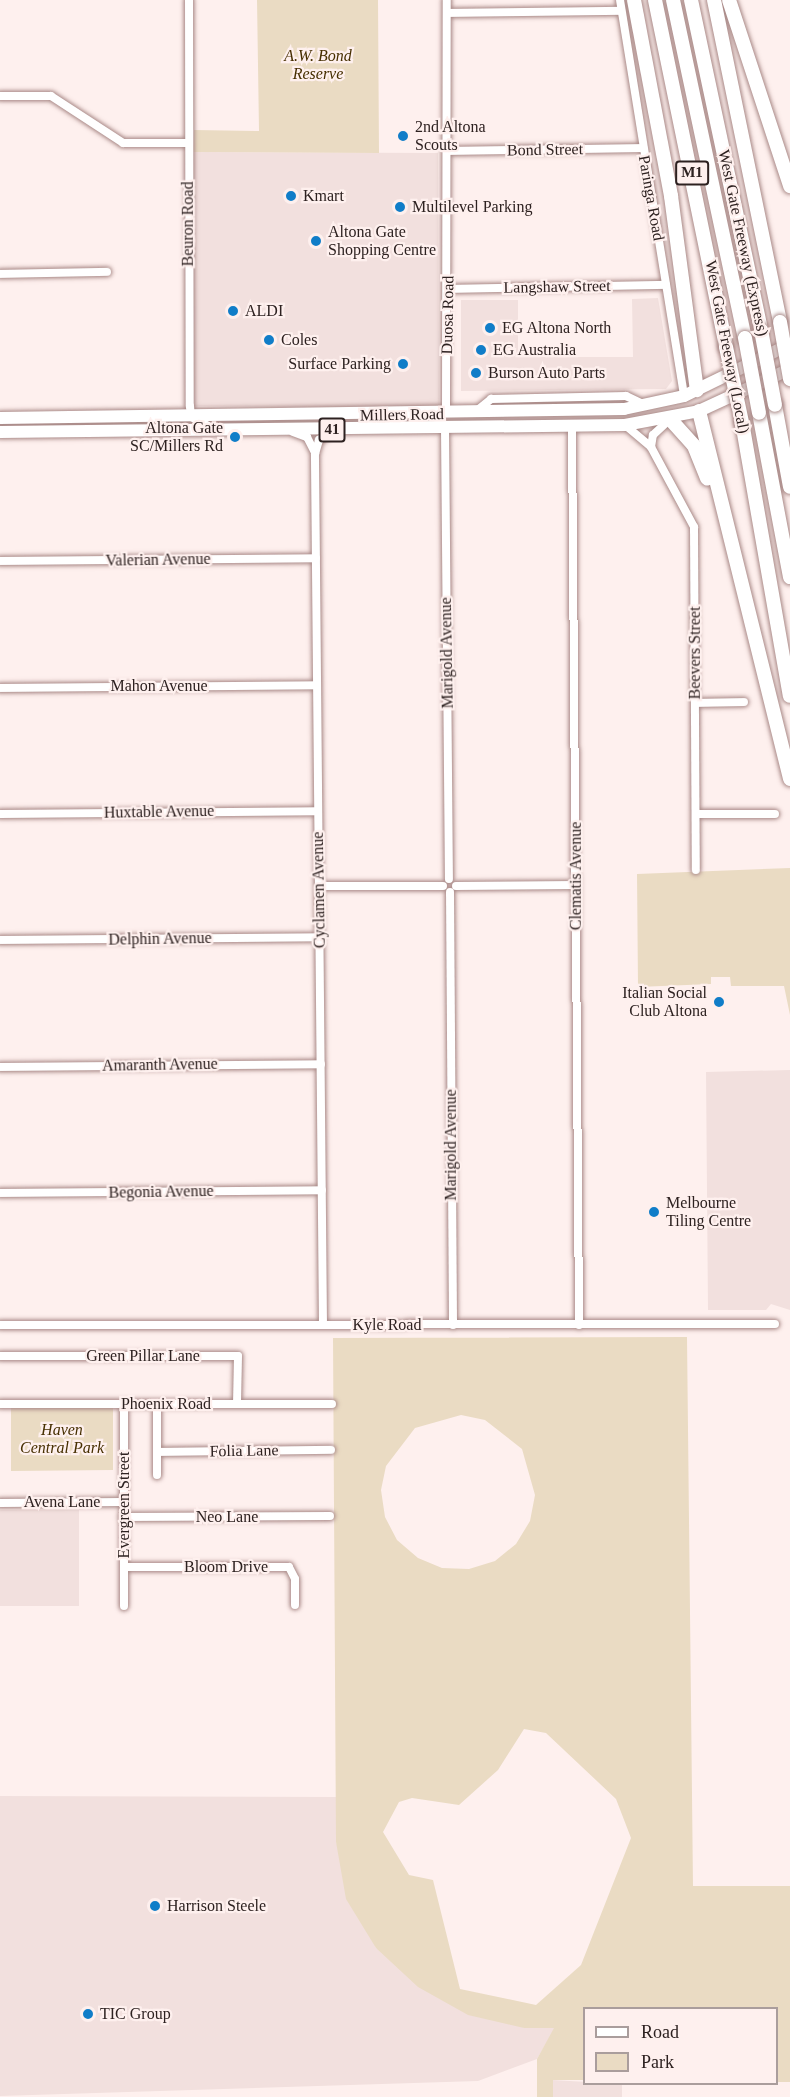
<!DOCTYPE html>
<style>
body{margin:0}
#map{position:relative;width:790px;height:2097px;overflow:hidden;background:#fef0ee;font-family:"Times New Roman",serif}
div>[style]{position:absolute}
.built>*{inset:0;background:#f2e0de}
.green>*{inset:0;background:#eadbc3}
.roads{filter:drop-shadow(0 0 2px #a98987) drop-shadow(0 0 2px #a98987)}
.street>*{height:8px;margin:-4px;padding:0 4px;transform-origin:4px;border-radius:4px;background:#fff}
.primary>*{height:12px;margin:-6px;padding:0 6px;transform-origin:6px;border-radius:6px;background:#fff}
.highway>*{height:14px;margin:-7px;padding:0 7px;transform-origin:7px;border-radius:7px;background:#fff}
.bridges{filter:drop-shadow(0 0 2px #a98987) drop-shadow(0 0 2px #a98987)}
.highway-bridge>*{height:14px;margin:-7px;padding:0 7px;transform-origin:7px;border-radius:7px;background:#fff}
.dots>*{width:16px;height:16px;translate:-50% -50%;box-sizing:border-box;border:3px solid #fef0ee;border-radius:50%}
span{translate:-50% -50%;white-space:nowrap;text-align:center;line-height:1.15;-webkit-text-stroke:4.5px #fef0ee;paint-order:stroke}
.shield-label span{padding:2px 4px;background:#fef0ee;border:2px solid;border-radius:4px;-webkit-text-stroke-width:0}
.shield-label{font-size:15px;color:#2d2120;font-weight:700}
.park-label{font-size:16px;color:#462f00;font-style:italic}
.poi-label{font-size:16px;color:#2d2120}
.left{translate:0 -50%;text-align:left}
.right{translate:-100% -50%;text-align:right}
.street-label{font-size:16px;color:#2d2120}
.legend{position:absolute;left:583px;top:2007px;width:195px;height:78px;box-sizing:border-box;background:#fef0ee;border:2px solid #aa9d9c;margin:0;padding:8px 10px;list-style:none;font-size:18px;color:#2d2120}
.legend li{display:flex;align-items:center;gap:12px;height:30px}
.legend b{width:30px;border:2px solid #aa9d9c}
</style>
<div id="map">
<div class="built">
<i style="clip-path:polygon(193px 152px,438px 153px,439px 408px,193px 406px)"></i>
<i style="clip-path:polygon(658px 298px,672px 381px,666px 389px,461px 391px,461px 300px,518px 300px,518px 357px,633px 357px,632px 299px)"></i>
<i style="clip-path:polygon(790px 1070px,790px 1310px,771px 1304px,766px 1310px,708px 1310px,706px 1072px)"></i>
<i style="clip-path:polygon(0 1510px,79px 1510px,79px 1606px,0 1606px)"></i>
<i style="clip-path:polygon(0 1796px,336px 1797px,336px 1842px,376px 1948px,524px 2028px,555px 2028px,537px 2059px,478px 2081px,0 2096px)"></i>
<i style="clip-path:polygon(552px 2080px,622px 2084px,622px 2097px,553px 2097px)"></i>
</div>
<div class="green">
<i style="clip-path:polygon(257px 0,378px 0,379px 153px,193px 152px,194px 130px,259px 131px)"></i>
<i style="clip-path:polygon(790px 868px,790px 1015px,784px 986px,731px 986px,730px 977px,711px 977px,711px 984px,638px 987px,637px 874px)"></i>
<i style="clip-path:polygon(evenodd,687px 1337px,693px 1886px,790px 1886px,790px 2082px,777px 2082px,776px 2008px,584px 2008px,584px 2080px,553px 2080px,553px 2097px,537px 2097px,537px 2059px,554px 2028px,524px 2028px,468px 2015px,418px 1987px,376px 1948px,346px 1899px,336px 1842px,333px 1338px,687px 1337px,461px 1415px,485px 1420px,522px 1449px,535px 1495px,530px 1521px,516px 1544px,495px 1561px,469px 1569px,442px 1568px,418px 1558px,397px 1540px,385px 1517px,381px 1490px,386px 1466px,415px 1428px,461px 1415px,687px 1337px,524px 1729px,546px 1733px,616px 1799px,631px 1838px,581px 1965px,536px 2005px,460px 1989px,433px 1880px,409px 1875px,383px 1832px,399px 1802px,412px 1798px,459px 1805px,498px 1770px,524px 1729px)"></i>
<i style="clip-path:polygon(11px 1408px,113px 1408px,113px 1470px,11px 1471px)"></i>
</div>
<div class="roads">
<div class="street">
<i style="left:189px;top:0;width:406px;rotate:89.9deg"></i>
<i style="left:190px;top:406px;width:11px;rotate:85deg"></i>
<i style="left:191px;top:417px;width:22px;rotate:27deg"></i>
<i style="left:620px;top:0;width:401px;rotate:80.8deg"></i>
<i style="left:447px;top:13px;width:174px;rotate:-0.7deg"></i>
<i style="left:0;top:96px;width:51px"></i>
<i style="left:51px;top:96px;width:86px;rotate:33.1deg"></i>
<i style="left:123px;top:143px;width:66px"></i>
<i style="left:448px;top:151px;width:194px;rotate:-0.9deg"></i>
<i style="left:0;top:274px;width:107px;rotate:-1.1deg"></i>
<i style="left:449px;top:289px;width:217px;rotate:-1.1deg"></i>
<i style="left:475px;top:412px;width:21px;rotate:-39deg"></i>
<i style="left:491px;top:399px;width:135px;rotate:-1.3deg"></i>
<i style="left:626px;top:396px;width:19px;rotate:25deg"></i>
<i style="left:446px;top:413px;width:413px;rotate:-89.9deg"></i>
<i style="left:625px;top:425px;width:34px;rotate:40deg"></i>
<i style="left:651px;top:447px;width:91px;rotate:61.7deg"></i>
<i style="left:694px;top:527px;width:343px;rotate:89.7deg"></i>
<i style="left:572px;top:427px;width:898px;rotate:89.55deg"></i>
<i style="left:445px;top:428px;width:451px;rotate:89.5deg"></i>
<i style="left:293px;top:432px;width:15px;rotate:20deg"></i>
<i style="left:307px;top:437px;width:18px;rotate:63deg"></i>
<i style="left:651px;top:447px;width:12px;rotate:-81deg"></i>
<i style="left:653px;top:435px;width:23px;rotate:-43deg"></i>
<i style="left:0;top:561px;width:316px;rotate:-0.5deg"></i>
<i style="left:0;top:688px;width:317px;rotate:-0.5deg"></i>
<i style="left:695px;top:703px;width:49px;rotate:-1.2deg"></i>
<i style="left:0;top:814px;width:318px;rotate:-0.5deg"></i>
<i style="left:696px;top:814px;width:79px"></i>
<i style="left:319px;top:886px;width:124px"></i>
<i style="left:456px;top:886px;width:120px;rotate:-0.5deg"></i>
<i style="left:450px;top:892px;width:433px;rotate:89.6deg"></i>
<i style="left:0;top:940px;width:319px;rotate:-0.5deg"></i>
<i style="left:0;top:1067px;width:321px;rotate:-0.5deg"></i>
<i style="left:0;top:1193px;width:322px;rotate:-0.5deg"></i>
<i style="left:0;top:1325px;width:775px;rotate:-0.07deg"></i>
<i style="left:323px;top:1325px;width:871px;rotate:-90.53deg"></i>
<i style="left:315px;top:454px;width:15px;rotate:-74deg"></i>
<i style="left:319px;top:440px;width:19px;rotate:-32deg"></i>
<i style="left:0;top:1356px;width:238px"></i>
<i style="left:238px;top:1356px;width:48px;rotate:91.2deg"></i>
<i style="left:0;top:1404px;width:332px"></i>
<i style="left:124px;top:1404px;width:202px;rotate:90deg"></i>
<i style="left:157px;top:1404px;width:71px;rotate:90deg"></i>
<i style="left:157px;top:1452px;width:174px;rotate:-0.7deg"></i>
<i style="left:0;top:1503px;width:123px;rotate:-0.5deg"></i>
<i style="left:123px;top:1517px;width:207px;rotate:-0.3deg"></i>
<i style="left:124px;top:1567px;width:165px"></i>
<i style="left:289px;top:1567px;width:13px;rotate:63deg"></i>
<i style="left:295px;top:1579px;width:26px;rotate:90deg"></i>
</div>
<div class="primary">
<i style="left:0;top:418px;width:624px;rotate:-0.83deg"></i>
<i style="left:624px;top:409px;width:61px;rotate:-12.2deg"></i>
<i style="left:684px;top:396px;width:118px;rotate:-26.1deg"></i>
<i style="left:0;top:432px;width:625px;rotate:-0.64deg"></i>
<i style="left:625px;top:425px;width:75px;rotate:-10.7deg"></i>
<i style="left:699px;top:411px;width:100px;rotate:-24.8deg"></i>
</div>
<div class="highway">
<i style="left:634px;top:0;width:199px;rotate:79.3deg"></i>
<i style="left:671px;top:196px;width:196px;rotate:82.4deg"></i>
<i style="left:655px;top:0;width:354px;rotate:78.4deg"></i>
<i style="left:673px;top:0;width:346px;rotate:78deg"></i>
<i style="left:691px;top:0;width:337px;rotate:78deg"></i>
<i style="left:714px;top:0;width:329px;rotate:78.4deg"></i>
<i style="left:729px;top:0;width:196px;rotate:71.8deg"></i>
<i style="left:775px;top:405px;width:83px;rotate:79.6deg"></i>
<i style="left:699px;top:411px;width:379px;rotate:76.1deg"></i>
<i style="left:759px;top:413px;width:167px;rotate:79.3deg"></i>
<i style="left:670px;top:419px;width:36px;rotate:48deg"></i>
<i style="left:694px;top:446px;width:35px;rotate:68deg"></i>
<i style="left:742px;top:422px;width:278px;rotate:80.1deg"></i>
</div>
</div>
<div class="bridges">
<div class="highway-bridge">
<i style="left:780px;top:322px;width:58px;rotate:80deg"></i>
<i style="left:761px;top:330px;width:76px;rotate:79.4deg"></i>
<i style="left:745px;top:338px;width:76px;rotate:79.4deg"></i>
<i style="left:726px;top:347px;width:77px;rotate:78deg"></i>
</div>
</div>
<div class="dots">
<i style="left:403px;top:136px;background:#107dc8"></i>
<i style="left:291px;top:196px;background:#107dc8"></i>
<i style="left:400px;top:207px;background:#107dc8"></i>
<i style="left:316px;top:241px;background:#107dc8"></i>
<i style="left:233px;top:311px;background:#107dc8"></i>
<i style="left:490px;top:328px;background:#107dc8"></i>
<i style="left:269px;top:340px;background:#107dc8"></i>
<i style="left:481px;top:350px;background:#107dc8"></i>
<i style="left:403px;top:364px;background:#107dc8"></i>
<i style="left:476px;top:373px;background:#107dc8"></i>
<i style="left:235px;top:437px;background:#107dc8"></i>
<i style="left:719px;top:1002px;background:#107dc8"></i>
<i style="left:654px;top:1212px;background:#107dc8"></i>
<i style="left:155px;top:1906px;background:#107dc8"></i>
<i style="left:88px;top:2014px;background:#107dc8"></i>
</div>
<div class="shield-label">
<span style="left:692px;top:173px">M1</span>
<span style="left:332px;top:430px">41</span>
</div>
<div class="park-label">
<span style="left:318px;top:65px">A.W. Bond<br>Reserve</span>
<span style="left:62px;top:1439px">Haven<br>Central Park</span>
</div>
<div class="poi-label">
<span class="left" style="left:415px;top:136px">2nd Altona<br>Scouts</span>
<span class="left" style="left:303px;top:196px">Kmart</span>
<span class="left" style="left:412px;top:207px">Multilevel Parking</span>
<span class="left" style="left:328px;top:241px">Altona Gate<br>Shopping Centre</span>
<span class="left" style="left:245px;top:311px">ALDI</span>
<span class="left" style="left:502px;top:328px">EG Altona North</span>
<span class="left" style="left:281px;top:340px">Coles</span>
<span class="left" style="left:493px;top:350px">EG Australia</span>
<span class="right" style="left:391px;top:364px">Surface Parking</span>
<span class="left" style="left:488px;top:373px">Burson Auto Parts</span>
<span class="right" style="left:223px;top:437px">Altona Gate<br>SC/Millers Rd</span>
<span class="right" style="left:707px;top:1002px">Italian Social<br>Club Altona</span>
<span class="left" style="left:666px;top:1212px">Melbourne<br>Tiling Centre</span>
<span class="left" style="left:167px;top:1906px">Harrison Steele</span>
<span class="left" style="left:100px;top:2014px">TIC Group</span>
</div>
<div class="street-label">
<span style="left:545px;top:150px;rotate:-1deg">Bond Street</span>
<span style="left:651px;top:198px;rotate:80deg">Paringa Road</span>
<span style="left:188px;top:224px;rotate:-90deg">Beuron Road</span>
<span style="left:743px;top:243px;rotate:78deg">West Gate Freeway (Express)</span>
<span style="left:557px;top:287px;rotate:-1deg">Langshaw Street</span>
<span style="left:448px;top:315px;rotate:-89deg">Duosa Road</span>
<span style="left:727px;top:347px;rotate:79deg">West Gate Freeway (Local)</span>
<span style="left:402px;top:415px;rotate:-1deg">Millers Road</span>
<span style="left:158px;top:560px;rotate:-1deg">Valerian Avenue</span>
<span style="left:447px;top:653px;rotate:-91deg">Marigold Avenue</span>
<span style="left:695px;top:653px;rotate:-90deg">Beevers Street</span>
<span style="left:159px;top:686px">Mahon Avenue</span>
<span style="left:159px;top:812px;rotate:-1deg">Huxtable Avenue</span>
<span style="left:576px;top:876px;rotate:-90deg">Clematis Avenue</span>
<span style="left:319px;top:890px;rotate:-91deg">Cyclamen Avenue</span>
<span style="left:160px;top:939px;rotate:-1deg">Delphin Avenue</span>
<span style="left:160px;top:1065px;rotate:-1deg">Amaranth Avenue</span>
<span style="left:451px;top:1145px;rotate:-90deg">Marigold Avenue</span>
<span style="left:161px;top:1192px;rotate:-1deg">Begonia Avenue</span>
<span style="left:387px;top:1325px">Kyle Road</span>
<span style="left:143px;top:1356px">Green Pillar Lane</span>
<span style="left:166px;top:1404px">Phoenix Road</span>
<span style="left:244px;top:1451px;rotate:-1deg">Folia Lane</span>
<span style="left:62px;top:1502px">Avena Lane</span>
<span style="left:124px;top:1505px;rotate:-90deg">Evergreen Street</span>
<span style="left:227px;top:1517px">Neo Lane</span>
<span style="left:226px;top:1567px">Bloom Drive</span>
</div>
<ul class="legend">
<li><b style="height:8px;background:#fff"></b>Road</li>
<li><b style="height:16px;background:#eadbc3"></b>Park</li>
</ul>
</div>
